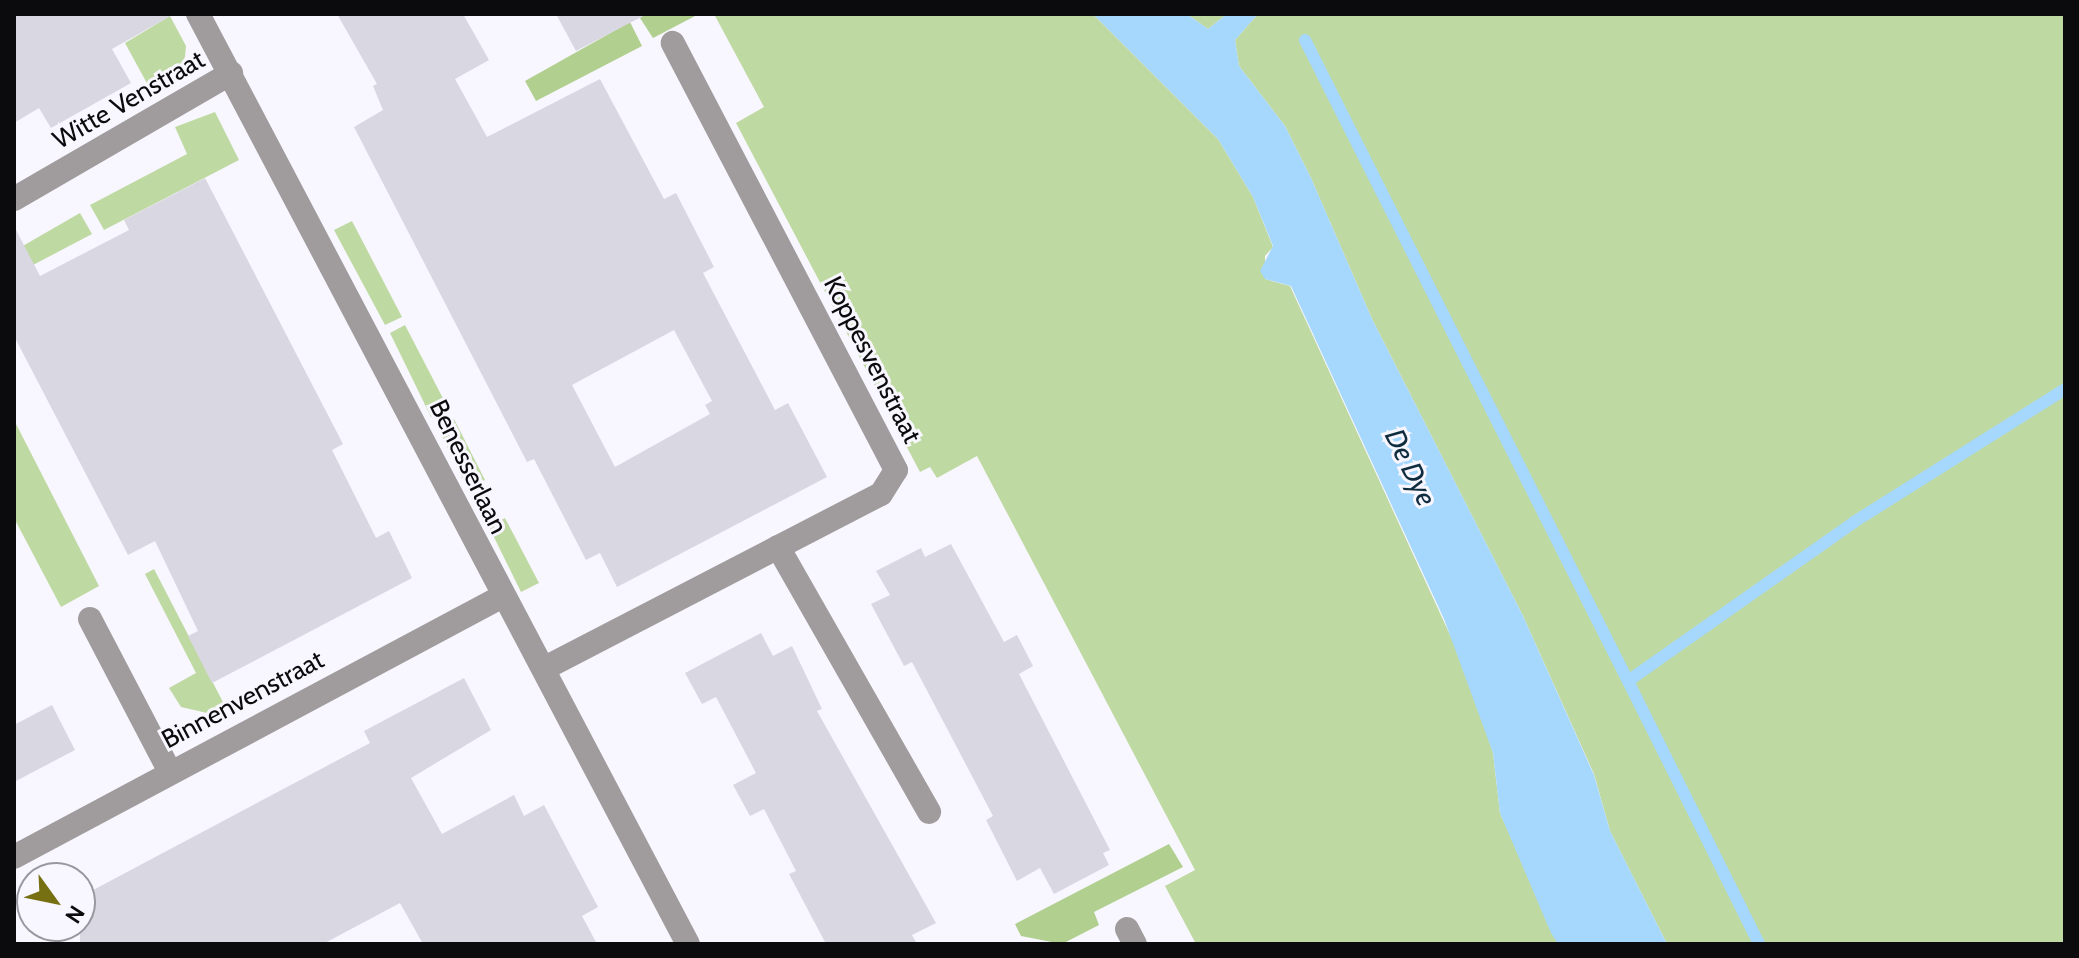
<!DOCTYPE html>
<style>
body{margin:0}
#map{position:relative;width:2079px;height:958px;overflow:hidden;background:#f8f6fe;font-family:Cabin,sans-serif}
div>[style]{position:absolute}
.green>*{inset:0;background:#bfd9a2}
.forest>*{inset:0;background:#b1cf8f}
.water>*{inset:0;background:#a6d7fd}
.stream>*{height:12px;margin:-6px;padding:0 6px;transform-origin:6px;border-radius:6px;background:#a6d7fd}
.building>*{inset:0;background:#d9d7e1}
.street>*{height:24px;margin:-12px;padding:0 12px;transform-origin:12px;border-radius:12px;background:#a09c9e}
span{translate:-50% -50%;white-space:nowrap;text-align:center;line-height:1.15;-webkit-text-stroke:6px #f8f6fe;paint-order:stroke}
.street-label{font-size:26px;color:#0b0b0e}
.water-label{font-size:28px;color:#102c3f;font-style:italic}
.frame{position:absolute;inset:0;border:16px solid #0b0b0e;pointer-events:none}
.north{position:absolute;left:16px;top:862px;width:80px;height:80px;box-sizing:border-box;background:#f8f6fe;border:2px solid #99989e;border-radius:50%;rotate:123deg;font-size:22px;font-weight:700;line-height:32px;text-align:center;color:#0b0b0e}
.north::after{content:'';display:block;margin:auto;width:28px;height:36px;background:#767012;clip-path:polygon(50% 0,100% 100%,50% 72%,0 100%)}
</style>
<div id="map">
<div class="green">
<i style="clip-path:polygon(714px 14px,1093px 14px,1218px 139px,1253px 197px,1273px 247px,1265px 256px,1265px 279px,1290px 286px,1467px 672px,1493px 753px,1500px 813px,1558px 944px,1196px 944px,1165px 886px,1195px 870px,977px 456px,937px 478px,930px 467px,920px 472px,736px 123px,764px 107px)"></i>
<i style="clip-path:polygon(1187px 14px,1227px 14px,1208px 29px)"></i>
<i style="clip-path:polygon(1258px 14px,2065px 14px,2065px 944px,1667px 944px,1610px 831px,1594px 774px,1523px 616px,1372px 319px,1311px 178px,1285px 126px,1239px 66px,1235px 40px)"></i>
<i style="clip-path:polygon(170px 16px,186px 46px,185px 57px,177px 71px,149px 87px,125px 43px)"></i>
<i style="clip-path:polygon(215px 112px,239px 160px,104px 230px,90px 205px,187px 154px,175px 127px)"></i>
<i style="clip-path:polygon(80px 213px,92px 234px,14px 275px,14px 251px)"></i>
<i style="clip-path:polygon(352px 221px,402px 317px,385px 325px,334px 230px)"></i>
<i style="clip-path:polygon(405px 325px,448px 408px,431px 417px,390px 333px)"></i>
<i style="clip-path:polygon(454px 419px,485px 480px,468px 489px,438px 429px)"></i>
<i style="clip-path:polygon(14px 420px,99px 586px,61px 607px,14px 518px)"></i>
<i style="clip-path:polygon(505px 518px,539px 583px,521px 592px,489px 527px)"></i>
<i style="clip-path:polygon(154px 569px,224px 704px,207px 713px,181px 707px,169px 688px,196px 673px,145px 574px)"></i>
</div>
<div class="forest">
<i style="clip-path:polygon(646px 14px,699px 14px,653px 38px,640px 18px)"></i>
<i style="clip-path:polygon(630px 22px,642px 46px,536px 101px,525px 81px)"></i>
<i style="clip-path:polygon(1169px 844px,1183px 867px,1094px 912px,1099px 925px,1062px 944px,1021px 936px,1015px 924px)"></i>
</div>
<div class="water">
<i style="clip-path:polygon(1093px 14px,1187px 14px,1208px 29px,1227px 14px,1258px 14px,1235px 40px,1239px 66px,1285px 126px,1311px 178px,1372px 319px,1523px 616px,1594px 775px,1610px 831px,1667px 944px,1558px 944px,1551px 933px,1500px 813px,1493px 753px,1444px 619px,1291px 286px,1265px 279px,1260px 271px,1273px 246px,1253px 197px,1218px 139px)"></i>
</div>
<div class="stream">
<i style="left:1305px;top:40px;width:718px;rotate:63.26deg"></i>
<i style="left:1628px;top:681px;width:276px;rotate:-35.1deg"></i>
<i style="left:1854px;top:522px;width:249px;rotate:-32.2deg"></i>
<i style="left:1628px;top:681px;width:294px;rotate:63.5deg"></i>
</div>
<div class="building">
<i style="clip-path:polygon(14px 14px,174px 14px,112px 49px,131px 83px,51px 128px,39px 108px,14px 123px)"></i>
<i style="clip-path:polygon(evenodd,337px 14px,463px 14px,489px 60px,455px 79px,487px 137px,600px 79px,664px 199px,676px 193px,714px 267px,703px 273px,775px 410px,788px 403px,827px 477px,617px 587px,600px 553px,586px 560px,534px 459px,527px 462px,354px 127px,383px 110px,373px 86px,377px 84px,337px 14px,674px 330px,712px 401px,705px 405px,710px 414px,615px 467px,572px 385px,674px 330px)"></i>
<i style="clip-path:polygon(556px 14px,647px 14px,576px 51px)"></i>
<i style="clip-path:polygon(205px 178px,343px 444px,332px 450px,376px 538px,389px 531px,412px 578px,212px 683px,188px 636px,198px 631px,155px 541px,128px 555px,14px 336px,14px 226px,40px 276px,129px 230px,124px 220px)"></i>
<i style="clip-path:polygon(951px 544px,1004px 642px,1017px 635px,1033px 666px,1019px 674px,1110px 850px,1103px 853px,1109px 865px,1054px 894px,1040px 868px,1017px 881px,986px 820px,993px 816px,912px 662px,904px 666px,871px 604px,890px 595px,876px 571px,921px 548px,925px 557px)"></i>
<i style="clip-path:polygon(761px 633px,773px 656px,792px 646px,822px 709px,817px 711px,936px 923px,912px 935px,917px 944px,826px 944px,789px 874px,796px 871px,764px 809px,750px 816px,733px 785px,756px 773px,716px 697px,702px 704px,685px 673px)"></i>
<i style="clip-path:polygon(464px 678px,491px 730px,411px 778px,442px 834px,514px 795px,524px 816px,544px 805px,598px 907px,582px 916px,597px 944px,423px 944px,400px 903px,323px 944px,80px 944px,80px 897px,370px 743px,364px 731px)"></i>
<i style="clip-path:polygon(52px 705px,75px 750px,14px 782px,14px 725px)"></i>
</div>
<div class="street">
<i style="left:198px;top:14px;width:1051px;rotate:62.22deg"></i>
<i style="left:14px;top:199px;width:251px;rotate:-30.1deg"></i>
<i style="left:778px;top:547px;width:305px;rotate:60.3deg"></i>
<i style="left:90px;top:619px;width:170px;rotate:62.4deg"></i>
<i style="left:545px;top:668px;width:378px;rotate:-27.4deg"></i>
<i style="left:881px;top:494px;width:28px;rotate:-58deg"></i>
<i style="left:896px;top:470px;width:482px;rotate:-117.6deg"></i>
<i style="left:14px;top:857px;width:552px;rotate:-28.1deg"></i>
<i style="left:1127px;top:929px;width:17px;rotate:62deg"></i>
</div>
<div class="street-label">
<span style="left:129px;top:100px;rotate:-30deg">Witte Venstraat</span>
<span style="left:872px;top:360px;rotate:63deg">Koppesvenstraat</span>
<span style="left:468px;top:467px;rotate:64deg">Benesserlaan</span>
<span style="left:243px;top:700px;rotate:-28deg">Binnenvenstraat</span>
</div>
<div class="water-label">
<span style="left:1411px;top:467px;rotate:64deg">De Dye</span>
</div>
<div class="frame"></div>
<div class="north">N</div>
</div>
